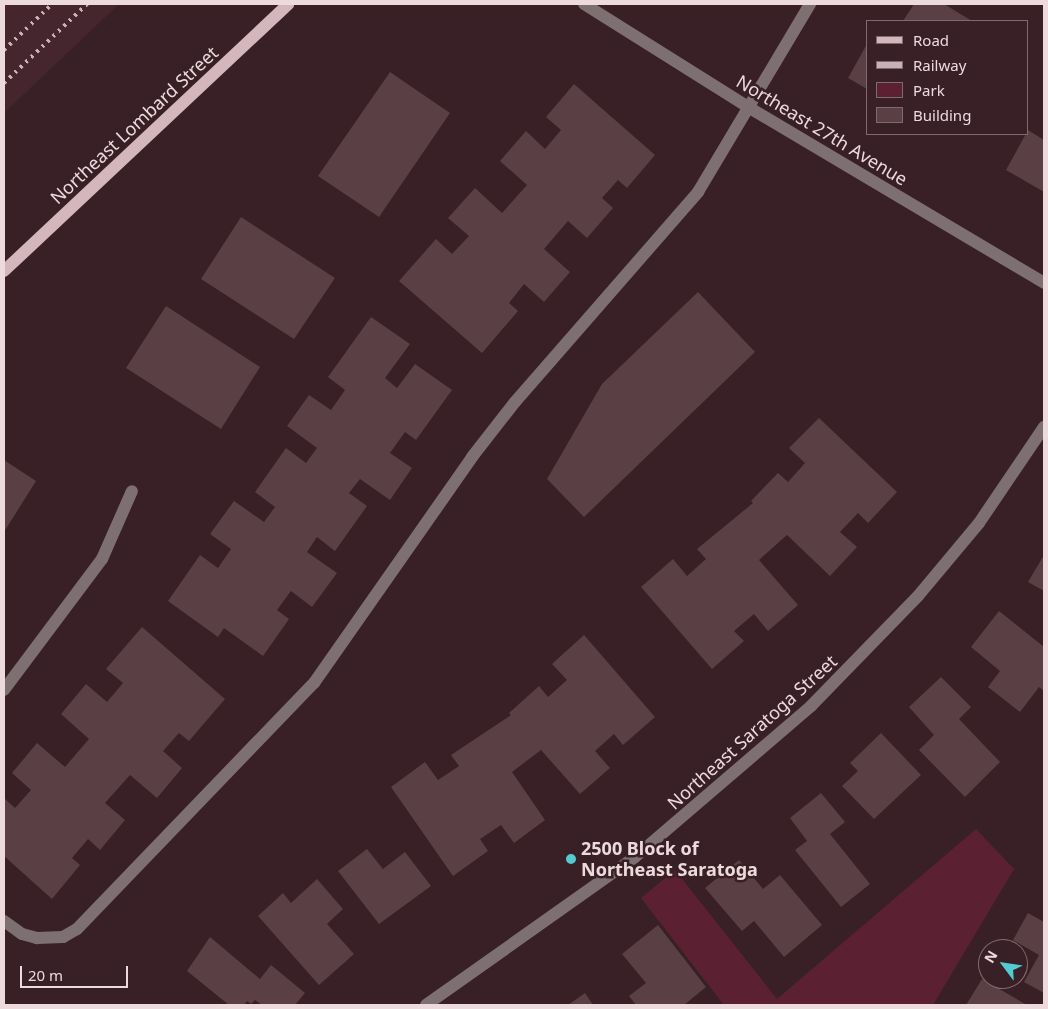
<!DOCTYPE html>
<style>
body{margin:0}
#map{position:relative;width:1048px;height:1009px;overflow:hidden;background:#392026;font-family:"Noto Sans",sans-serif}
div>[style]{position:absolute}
.built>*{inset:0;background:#46262e}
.green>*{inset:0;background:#5b2132}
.building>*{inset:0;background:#5a3f45}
.minor>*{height:12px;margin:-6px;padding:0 6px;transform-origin:6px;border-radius:6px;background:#7e7072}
.major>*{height:12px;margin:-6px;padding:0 6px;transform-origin:6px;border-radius:6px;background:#d4b7bd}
.rail>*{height:4px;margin-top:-2px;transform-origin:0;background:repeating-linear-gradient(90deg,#c7b3b7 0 2.5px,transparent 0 7.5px)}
.dots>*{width:14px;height:14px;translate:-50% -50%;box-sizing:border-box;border:2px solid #392026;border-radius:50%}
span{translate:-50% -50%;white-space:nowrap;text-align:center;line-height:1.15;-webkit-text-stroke:5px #392026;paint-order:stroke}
.street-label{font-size:18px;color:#ecdadd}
.poi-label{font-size:18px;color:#ecdadd;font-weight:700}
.left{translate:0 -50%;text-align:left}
.frame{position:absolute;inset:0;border:5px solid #ecdadd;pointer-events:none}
.legend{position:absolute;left:866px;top:20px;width:162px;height:115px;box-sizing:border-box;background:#392026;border:1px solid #816a6f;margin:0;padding:6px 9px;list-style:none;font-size:15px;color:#ecdadd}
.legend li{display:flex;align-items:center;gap:10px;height:25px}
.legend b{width:25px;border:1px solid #816a6f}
.north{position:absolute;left:978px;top:939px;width:50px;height:50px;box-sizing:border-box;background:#392026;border:1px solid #816a6f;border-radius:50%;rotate:301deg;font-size:14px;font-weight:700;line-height:20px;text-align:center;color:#ecdadd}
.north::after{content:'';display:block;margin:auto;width:18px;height:22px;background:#52ccd0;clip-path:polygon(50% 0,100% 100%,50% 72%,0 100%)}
.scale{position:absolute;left:20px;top:966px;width:108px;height:22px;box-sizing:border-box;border:2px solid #ecdadd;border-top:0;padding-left:6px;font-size:15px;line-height:18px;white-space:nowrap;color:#ecdadd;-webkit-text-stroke:4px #392026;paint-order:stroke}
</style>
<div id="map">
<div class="built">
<i style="clip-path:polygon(4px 4px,119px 4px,4px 113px)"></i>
</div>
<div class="green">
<i style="clip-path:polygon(976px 829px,1014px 869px,933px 1005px,724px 1005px,641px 898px,675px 870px,777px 999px)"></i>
</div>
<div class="building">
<i style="clip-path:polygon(914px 4px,944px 4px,972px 21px,903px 21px)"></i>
<i style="clip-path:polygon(867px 44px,867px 89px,848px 78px)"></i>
<i style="clip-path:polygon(390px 72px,450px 113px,379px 217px,318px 176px)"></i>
<i style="clip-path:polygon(574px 84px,655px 155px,627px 188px,618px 180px,602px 198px,613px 208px,587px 238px,568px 221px,544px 249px,570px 272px,544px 302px,524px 284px,509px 303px,518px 311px,482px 353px,399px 281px,436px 239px,452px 254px,469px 236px,448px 218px,475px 188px,502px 213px,527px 185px,500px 161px,526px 131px,545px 149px,561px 130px,546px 117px)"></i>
<i style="clip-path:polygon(1028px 130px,1044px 140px,1044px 192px,1006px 170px)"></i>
<i style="clip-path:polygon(241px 217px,335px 278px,294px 339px,201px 279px)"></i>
<i style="clip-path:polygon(698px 292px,755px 352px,584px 517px,547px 479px,602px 384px)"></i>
<i style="clip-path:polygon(166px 306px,260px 367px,221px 429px,126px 368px)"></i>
<i style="clip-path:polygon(371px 317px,410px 344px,385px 378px,397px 388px,415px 364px,452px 390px,416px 440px,405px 432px,390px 453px,412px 468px,390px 500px,360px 479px,349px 493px,367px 506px,335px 551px,317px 537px,307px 552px,337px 573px,312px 607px,291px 591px,277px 610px,289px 619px,263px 656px,224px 628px,218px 637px,168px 601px,200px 555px,218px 568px,231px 549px,210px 534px,234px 501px,264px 522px,275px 507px,255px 492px,286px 448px,306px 463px,317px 448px,287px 426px,309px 395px,331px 410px,345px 390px,328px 377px)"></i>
<i style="clip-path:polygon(819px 418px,897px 492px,868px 523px,858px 513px,840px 532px,857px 547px,830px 576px,787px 535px,759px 560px,798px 605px,768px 631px,754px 614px,734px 631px,744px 641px,712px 669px,641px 587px,673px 559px,687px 576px,706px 559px,697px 549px,753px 503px,751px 501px,778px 473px,788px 482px,805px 463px,789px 448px)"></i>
<i style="clip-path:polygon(4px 460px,36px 481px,4px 532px)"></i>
<i style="clip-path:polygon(1044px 555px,1044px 591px,1028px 582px)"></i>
<i style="clip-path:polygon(999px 611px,1044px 647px,1044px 691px,1039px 687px,1020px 712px,988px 687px,1000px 671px,971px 647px)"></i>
<i style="clip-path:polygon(142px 627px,225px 699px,189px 741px,179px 733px,163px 751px,182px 768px,157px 798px,130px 775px,105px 803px,125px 820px,100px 850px,88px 839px,72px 858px,80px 865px,52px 899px,4px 856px,4px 798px,15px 808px,31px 790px,12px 773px,37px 743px,65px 767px,89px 739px,61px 714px,86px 684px,107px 702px,123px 683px,106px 669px)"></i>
<i style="clip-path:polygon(584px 635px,655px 717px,623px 745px,614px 734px,595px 751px,610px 768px,580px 794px,541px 750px,512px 772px,545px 820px,514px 843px,501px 825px,480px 839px,488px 851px,453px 876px,391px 787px,425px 762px,438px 780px,459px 766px,451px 755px,511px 715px,509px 713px,539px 686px,548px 697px,567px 680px,552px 664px)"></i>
<i style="clip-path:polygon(941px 677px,971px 707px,959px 719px,1000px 762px,965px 797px,919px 750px,934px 735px,909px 707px)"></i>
<i style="clip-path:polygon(881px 733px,921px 775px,874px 819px,842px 786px,858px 771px,850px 763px)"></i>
<i style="clip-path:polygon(821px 793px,845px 822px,830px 834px,870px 884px,841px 907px,795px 850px,807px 841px,790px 818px)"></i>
<i style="clip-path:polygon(367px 849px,383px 869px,405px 852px,431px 886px,379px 924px,338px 871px)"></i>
<i style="clip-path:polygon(739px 860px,763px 889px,780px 875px,822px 925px,784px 957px,754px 921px,742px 931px,705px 888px)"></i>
<i style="clip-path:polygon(317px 879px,343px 909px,327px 924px,354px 954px,319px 985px,258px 916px,283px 893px,291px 903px)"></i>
<i style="clip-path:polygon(1028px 913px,1044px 922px,1044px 993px,1024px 982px,1039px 955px,1013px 940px)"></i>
<i style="clip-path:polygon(658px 925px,706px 987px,684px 1005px,636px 1005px,629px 996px,646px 983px,622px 954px)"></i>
<i style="clip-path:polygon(210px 937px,260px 979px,271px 965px,305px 993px,295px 1005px,262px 1005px,255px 1000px,251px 1004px,247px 1001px,244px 1005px,229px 1005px,187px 971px)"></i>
<i style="clip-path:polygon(982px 979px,1027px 1005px,966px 1005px)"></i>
<i style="clip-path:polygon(585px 993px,593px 1005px,568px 1005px)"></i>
</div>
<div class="minor">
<i style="left:584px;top:4px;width:194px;rotate:32.1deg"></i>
<i style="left:748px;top:107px;width:344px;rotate:30.7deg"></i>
<i style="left:4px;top:690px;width:164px;rotate:-53.2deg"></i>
<i style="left:102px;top:559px;width:74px;rotate:-66.2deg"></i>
<i style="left:4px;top:921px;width:22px;rotate:36deg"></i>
<i style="left:22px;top:934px;width:16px;rotate:15deg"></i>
<i style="left:37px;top:938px;width:26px;rotate:-2deg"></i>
<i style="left:63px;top:937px;width:16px;rotate:-30deg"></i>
<i style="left:77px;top:929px;width:342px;rotate:-46.1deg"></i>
<i style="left:314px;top:683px;width:276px;rotate:-55deg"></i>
<i style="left:472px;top:457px;width:70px;rotate:-52deg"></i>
<i style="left:515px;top:402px;width:279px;rotate:-48.9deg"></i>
<i style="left:698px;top:192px;width:219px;rotate:-59.2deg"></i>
<i style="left:426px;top:1005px;width:256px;rotate:-35.3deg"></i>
<i style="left:635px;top:857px;width:232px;rotate:-40.6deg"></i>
<i style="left:811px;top:706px;width:153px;rotate:-45.8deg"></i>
<i style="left:918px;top:596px;width:95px;rotate:-50.1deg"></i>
<i style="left:979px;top:523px;width:116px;rotate:-55.9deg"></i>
</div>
<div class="major">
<i style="left:4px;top:271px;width:390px;rotate:-43.2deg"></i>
</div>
<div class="rail">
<i style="left:4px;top:50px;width:66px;rotate:-43.8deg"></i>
<i style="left:4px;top:83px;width:115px;rotate:-43.6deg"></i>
</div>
<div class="dots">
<i style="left:571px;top:859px;background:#52ccd0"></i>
</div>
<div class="street-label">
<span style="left:134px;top:125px;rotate:-43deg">Northeast Lombard Street</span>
<span style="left:822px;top:130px;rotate:31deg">Northeast 27th Avenue</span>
<span style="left:752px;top:732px;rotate:-42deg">Northeast Saratoga Street</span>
</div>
<div class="poi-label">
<span class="left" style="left:581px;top:859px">2500 Block of<br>Northeast Saratoga</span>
</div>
<div class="frame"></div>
<ul class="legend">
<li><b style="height:6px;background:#d4b7bd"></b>Road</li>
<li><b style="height:6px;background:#c7b3b7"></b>Railway</li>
<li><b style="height:14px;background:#5b2132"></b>Park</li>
<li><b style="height:14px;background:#5a3f45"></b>Building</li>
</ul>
<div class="north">N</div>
<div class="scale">20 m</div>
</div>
